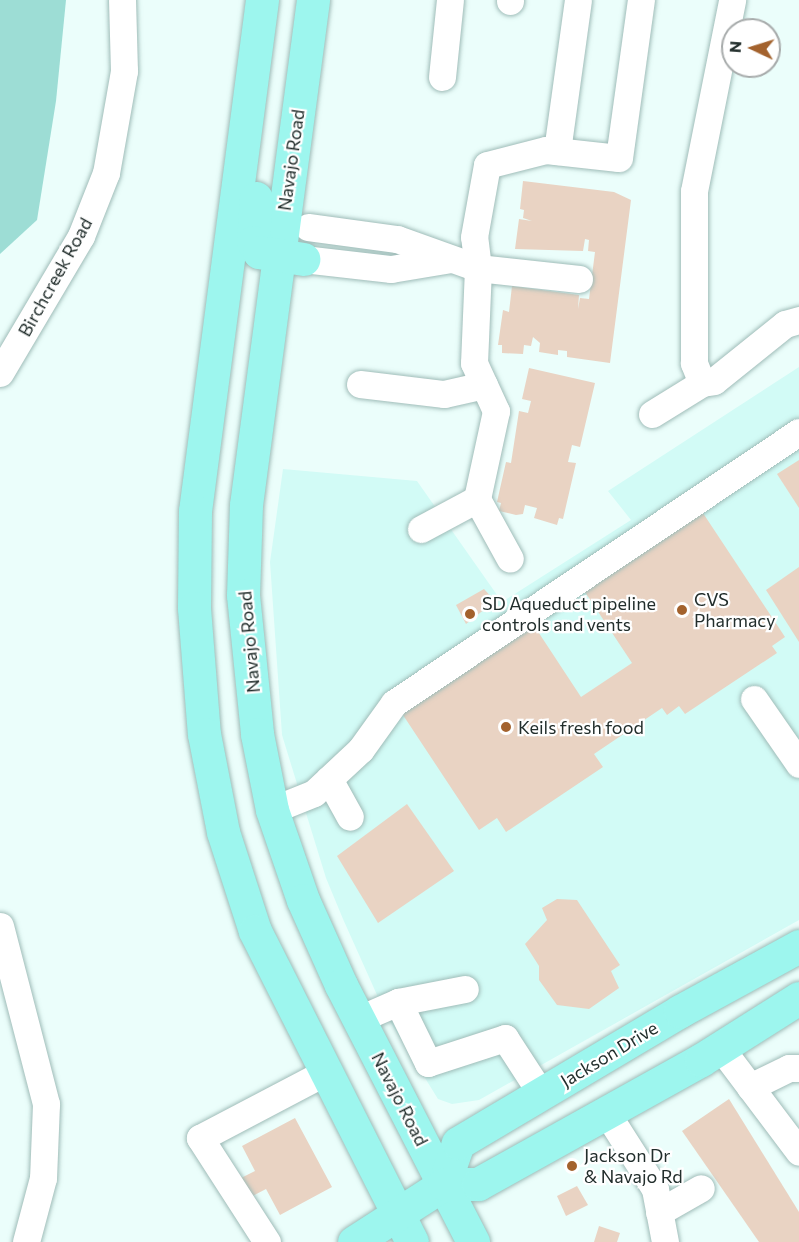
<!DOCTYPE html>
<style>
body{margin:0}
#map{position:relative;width:799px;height:1242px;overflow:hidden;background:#ebfefb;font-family:Commissioner,sans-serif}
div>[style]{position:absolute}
.built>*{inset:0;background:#d2fbf6}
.green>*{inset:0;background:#9dddd5}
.building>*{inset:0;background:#e9d3c3}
.roads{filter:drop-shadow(0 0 2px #9fbcb8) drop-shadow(0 0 2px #9fbcb8)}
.minor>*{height:27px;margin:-13.5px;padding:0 13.5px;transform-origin:13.5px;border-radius:13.5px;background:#fff}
.major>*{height:33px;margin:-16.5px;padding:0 16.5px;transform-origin:16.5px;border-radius:16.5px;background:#9df6ee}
.dots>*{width:16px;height:16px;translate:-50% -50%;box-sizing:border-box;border:3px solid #fff;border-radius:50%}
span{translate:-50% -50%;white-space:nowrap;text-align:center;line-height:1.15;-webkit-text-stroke:4.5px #fff;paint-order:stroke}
.street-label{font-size:18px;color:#222e2c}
.poi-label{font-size:18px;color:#222e2c}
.left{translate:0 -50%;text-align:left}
.north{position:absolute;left:721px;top:18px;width:60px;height:60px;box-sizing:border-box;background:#fff;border:2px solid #a7abab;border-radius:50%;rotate:274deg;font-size:16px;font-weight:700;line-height:24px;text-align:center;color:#222e2c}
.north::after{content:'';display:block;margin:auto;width:21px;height:27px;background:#a3622d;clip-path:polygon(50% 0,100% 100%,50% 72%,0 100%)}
</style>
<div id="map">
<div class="built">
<i style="clip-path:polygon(799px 367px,799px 920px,479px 1100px,452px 1104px,438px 1099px,386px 1015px,343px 919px,326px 878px,282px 735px,270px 562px,283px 469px,417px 481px,502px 602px,631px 520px,608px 491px)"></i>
</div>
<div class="green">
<i style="clip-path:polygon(0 0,66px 0,56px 101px,37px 220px,0 254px)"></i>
</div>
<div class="building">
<i style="clip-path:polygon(523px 181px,614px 192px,631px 200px,610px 363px,567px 357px,567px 351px,558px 350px,558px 355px,539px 352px,540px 343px,533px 337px,531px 346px,524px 345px,523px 354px,502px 353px,502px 345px,498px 345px,503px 310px,509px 312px,512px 286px,579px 295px,578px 309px,580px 298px,589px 299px,595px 252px,588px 251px,589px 240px,585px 239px,583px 251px,515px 249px,519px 219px,532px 221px,523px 218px,524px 210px,520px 209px)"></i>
<i style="clip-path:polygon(529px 368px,595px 383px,580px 447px,572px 445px,568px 462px,576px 463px,563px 519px,559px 518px,557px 525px,534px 518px,537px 508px,525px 505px,523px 514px,516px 515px,499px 511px,501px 503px,497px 502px,506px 462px,511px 463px,519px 411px,528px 413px,531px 401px,522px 399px)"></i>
<i style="clip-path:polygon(799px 460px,799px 508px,777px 474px)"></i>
<i style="clip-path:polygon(697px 504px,785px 637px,772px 646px,777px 653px,685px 714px,679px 706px,667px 715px,662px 708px,594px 754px,603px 767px,506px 832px,497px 818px,479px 830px,401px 712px,533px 624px,581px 697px,632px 663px,579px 583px)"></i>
<i style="clip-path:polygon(799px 567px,799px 642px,766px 590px)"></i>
<i style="clip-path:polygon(484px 589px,495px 601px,466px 624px,456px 605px)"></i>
<i style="clip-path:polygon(407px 804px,454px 871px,378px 923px,337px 856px)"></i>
<i style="clip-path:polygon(557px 899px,577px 900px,620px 965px,611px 971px,619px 988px,589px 1009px,557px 1005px,539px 980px,539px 966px,525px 944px,547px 920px,542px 908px)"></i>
<i style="clip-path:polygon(729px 1099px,799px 1212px,799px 1242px,759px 1242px,682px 1131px)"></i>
<i style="clip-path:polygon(295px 1118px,332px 1187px,280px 1215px,266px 1189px,249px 1198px,239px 1179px,255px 1171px,242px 1146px)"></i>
<i style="clip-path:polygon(577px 1186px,588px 1205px,566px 1216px,557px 1196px)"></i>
<i style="clip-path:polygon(599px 1226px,620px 1233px,617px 1242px,594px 1242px)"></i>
</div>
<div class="roads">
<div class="minor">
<i style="left:510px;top:1px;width:1px;rotate:-90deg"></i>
<i style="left:442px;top:77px;width:77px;rotate:-84.1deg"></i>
<i style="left:557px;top:151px;width:152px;rotate:-82.1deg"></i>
<i style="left:308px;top:227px;width:90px;rotate:7.7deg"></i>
<i style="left:397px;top:239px;width:86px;rotate:19.7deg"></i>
<i style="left:478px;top:268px;width:95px;rotate:92.4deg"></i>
<i style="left:474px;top:363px;width:53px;rotate:65.4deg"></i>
<i style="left:496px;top:411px;width:90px;rotate:102.2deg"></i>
<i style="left:477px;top:499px;width:68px;rotate:61.2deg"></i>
<i style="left:303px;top:259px;width:89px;rotate:6.5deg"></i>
<i style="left:391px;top:269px;width:61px;rotate:-9.5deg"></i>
<i style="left:579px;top:279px;width:102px;rotate:-173.8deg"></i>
<i style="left:478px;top:268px;width:31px;rotate:-97deg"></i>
<i style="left:474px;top:237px;width:73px;rotate:-79.8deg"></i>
<i style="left:487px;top:165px;width:61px;rotate:-14.3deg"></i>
<i style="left:546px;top:150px;width:73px;rotate:6.3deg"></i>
<i style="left:619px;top:158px;width:160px;rotate:-82.1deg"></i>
<i style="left:0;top:373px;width:159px;rotate:-59.4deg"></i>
<i style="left:81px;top:236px;width:68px;rotate:-68.4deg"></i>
<i style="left:106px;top:173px;width:104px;rotate:-80deg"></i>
<i style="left:124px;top:71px;width:71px;rotate:-91.6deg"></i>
<i style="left:702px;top:383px;width:22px;rotate:-112deg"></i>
<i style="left:694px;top:363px;width:172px;rotate:-90deg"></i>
<i style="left:694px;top:191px;width:195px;rotate:-78.7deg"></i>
<i style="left:360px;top:384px;width:85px;rotate:6.8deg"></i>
<i style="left:444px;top:394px;width:41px;rotate:-12.7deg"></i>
<i style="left:652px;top:414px;width:59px;rotate:-31.8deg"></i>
<i style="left:702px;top:383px;width:12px;rotate:-9deg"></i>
<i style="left:714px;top:381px;width:91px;rotate:-38.8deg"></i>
<i style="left:785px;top:324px;width:15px;rotate:-16deg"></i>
<i style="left:421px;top:529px;width:64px;rotate:-28.2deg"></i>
<i style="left:754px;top:699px;width:79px;rotate:55.3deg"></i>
<i style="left:329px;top:779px;width:43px;rotate:61.1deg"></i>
<i style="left:272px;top:810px;width:45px;rotate:-22deg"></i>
<i style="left:314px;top:793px;width:64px;rotate:-43.1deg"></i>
<i style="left:361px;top:749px;width:57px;rotate:-54.3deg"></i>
<i style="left:394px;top:703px;width:487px;rotate:-33.8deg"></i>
<i style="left:0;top:926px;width:184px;rotate:75.5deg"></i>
<i style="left:46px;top:1104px;width:74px;rotate:92.3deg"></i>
<i style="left:43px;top:1178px;width:66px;rotate:104.9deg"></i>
<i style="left:398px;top:1002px;width:68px;rotate:-11deg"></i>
<i style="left:359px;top:1019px;width:43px;rotate:-23.6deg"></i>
<i style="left:398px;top:1002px;width:68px;rotate:63.8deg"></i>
<i style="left:428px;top:1063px;width:81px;rotate:-18deg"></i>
<i style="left:505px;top:1038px;width:68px;rotate:57deg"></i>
<i style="left:720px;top:1047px;width:131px;rotate:53deg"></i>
<i style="left:750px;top:1087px;width:43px;rotate:-26deg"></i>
<i style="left:789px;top:1068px;width:10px"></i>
<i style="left:606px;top:1112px;width:91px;rotate:57.5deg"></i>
<i style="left:655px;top:1189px;width:54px;rotate:79.3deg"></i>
<i style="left:659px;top:1212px;width:48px;rotate:-29.7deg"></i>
<i style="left:267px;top:1242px;width:124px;rotate:-122.8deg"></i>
<i style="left:200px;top:1138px;width:140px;rotate:-27.7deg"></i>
</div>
<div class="major">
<i style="left:262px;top:0;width:515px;rotate:97.47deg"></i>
<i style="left:195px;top:511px;width:97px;rotate:90.6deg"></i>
<i style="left:194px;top:608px;width:126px;rotate:85.5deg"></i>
<i style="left:204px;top:734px;width:100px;rotate:79deg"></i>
<i style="left:223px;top:832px;width:104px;rotate:72.1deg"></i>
<i style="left:255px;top:931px;width:348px;rotate:63.2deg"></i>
<i style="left:313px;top:0;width:509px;rotate:97.56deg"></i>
<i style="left:246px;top:505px;width:90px;rotate:91.9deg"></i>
<i style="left:243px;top:595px;width:140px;rotate:84.2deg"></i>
<i style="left:257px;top:734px;width:77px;rotate:78.8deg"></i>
<i style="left:272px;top:810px;width:95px;rotate:71deg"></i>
<i style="left:303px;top:900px;width:93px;rotate:65.9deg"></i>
<i style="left:341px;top:985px;width:289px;rotate:62.8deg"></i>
<i style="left:256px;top:198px;width:44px;rotate:93.9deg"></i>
<i style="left:253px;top:242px;width:12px;rotate:59deg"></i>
<i style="left:259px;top:252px;width:45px;rotate:9deg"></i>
<i style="left:444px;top:1184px;width:43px;rotate:-71.1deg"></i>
<i style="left:458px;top:1143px;width:258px;rotate:-30.7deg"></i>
<i style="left:680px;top:1011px;width:136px;rotate:-28.6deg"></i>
<i style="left:354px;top:1242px;width:107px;rotate:-32.8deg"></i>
<i style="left:444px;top:1184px;width:34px"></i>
<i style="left:478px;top:1184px;width:255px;rotate:-29.1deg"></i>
<i style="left:701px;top:1060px;width:116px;rotate:-32.3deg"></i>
</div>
</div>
<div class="dots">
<i style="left:682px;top:610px;background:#a3622d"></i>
<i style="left:470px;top:614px;background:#a3622d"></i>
<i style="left:506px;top:727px;background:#a3622d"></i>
<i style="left:572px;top:1166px;background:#a3622d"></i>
</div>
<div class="street-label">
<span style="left:291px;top:160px;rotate:-82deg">Navajo Road</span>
<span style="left:55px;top:277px;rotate:-61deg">Birchcreek Road</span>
<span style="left:249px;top:642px;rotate:-95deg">Navajo Road</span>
<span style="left:609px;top:1054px;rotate:-31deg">Jackson Drive</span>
<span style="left:400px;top:1099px;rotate:63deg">Navajo Road</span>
</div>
<div class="poi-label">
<span class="left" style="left:694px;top:610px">CVS<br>Pharmacy</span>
<span class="left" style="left:482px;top:614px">SD Aqueduct pipeline<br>controls and vents</span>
<span class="left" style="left:518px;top:727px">Keils fresh food</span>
<span class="left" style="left:584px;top:1166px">Jackson Dr<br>&amp; Navajo Rd</span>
</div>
<div class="north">N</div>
</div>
